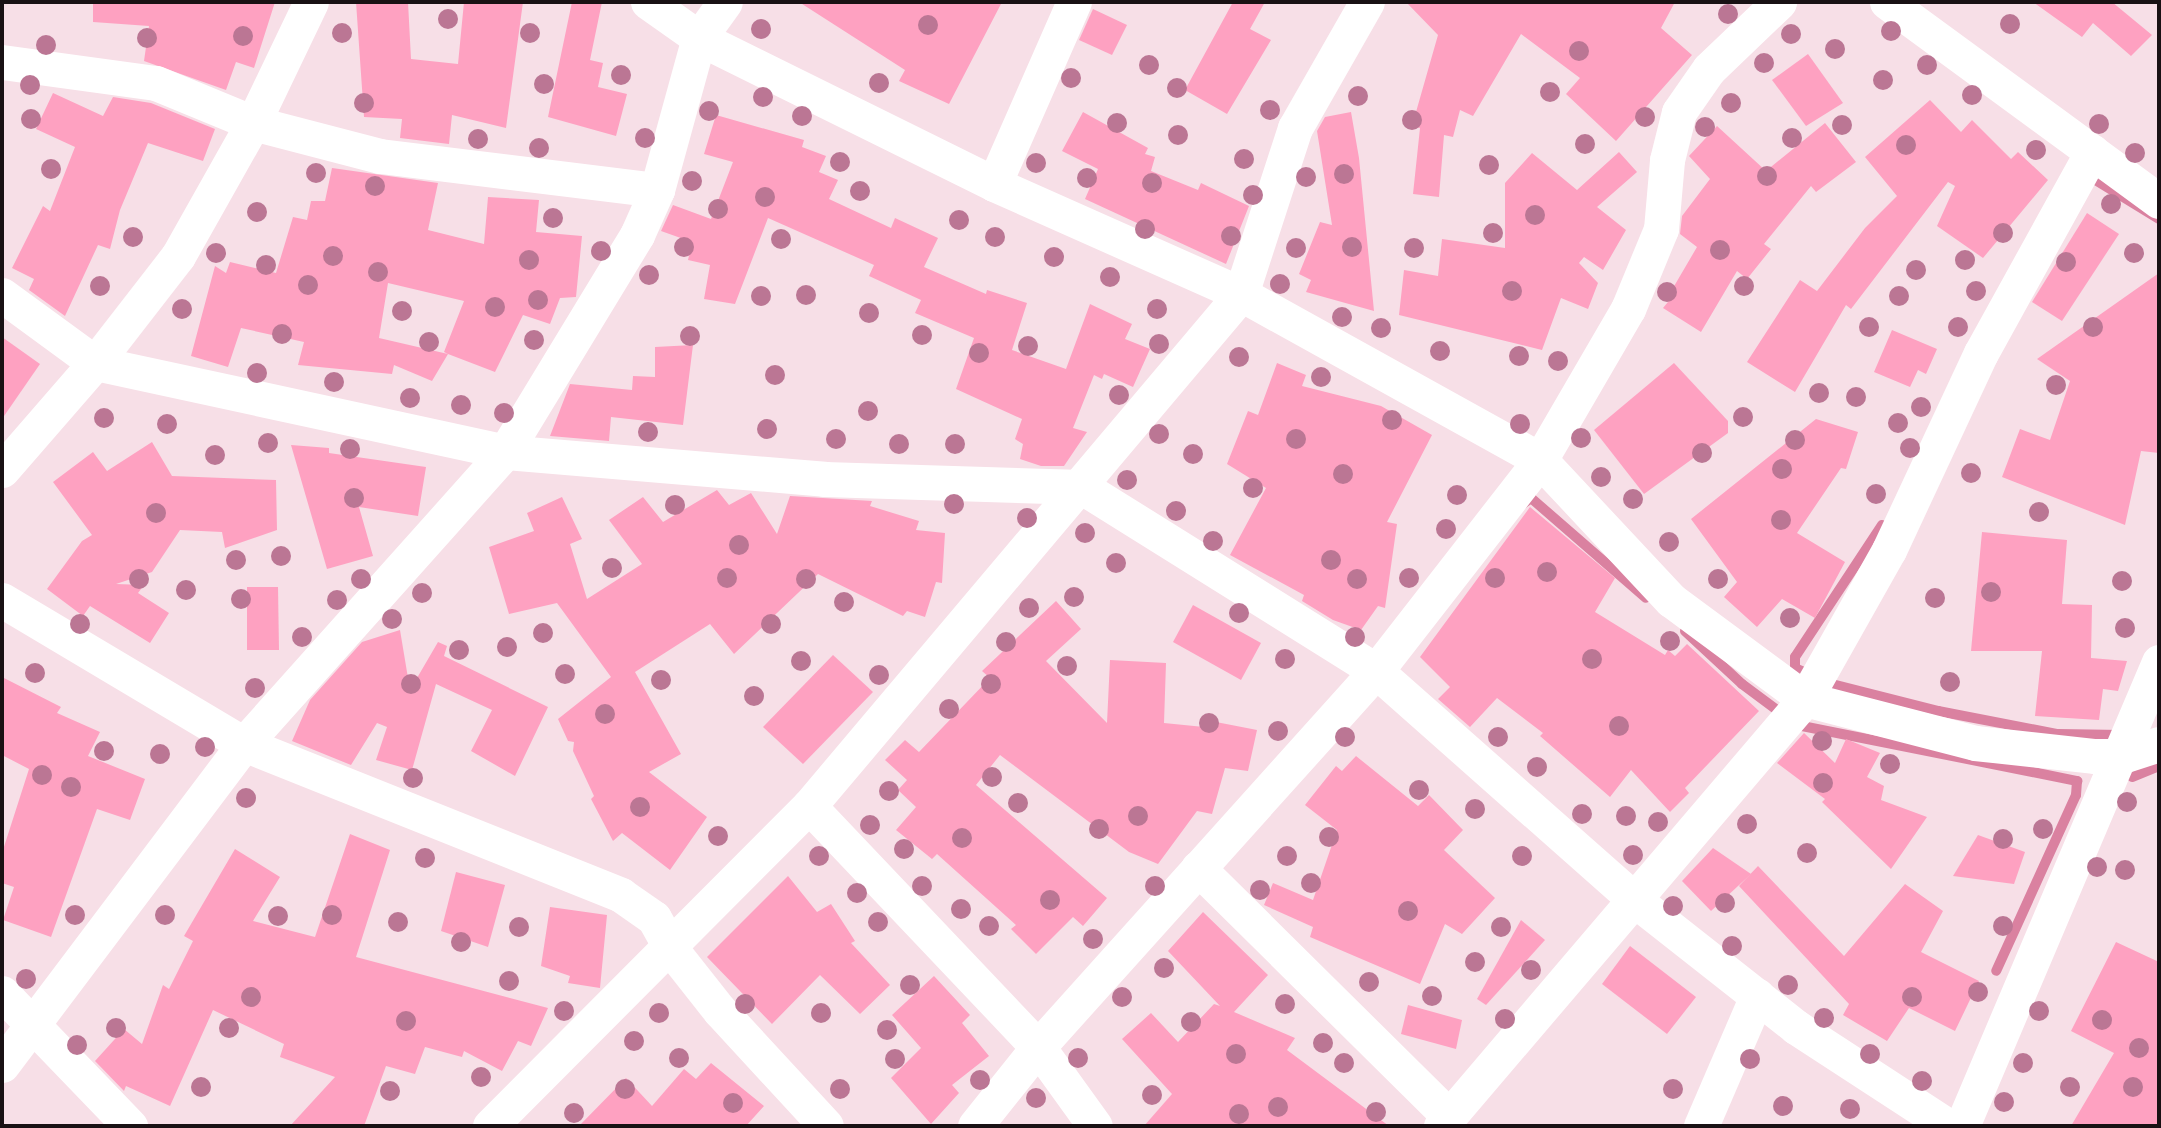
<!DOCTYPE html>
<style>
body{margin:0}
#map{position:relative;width:2161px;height:1128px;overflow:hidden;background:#f7dfe7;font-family:"Golos Text",sans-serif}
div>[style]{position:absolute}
.stream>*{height:10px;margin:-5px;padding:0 5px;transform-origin:5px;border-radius:5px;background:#da81a0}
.building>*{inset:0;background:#fea1c1}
.street>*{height:35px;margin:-17.5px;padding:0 17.5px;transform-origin:17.5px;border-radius:17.5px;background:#fff}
.trees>*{width:20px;height:20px;margin:-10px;border-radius:50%;background:#bb7694}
span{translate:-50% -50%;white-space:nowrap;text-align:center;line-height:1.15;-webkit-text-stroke:5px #fff;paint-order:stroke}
.frame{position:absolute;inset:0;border:4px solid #191114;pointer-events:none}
</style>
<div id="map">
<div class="stream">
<i style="left:2084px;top:173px;width:88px;rotate:31.5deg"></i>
<i style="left:1520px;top:506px;width:14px;rotate:-36deg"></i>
<i style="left:1531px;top:498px;width:152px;rotate:41deg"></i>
<i style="left:1882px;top:525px;width:158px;rotate:123.4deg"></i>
<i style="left:1795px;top:657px;width:11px;rotate:90deg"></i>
<i style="left:1795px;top:668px;width:36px;rotate:24deg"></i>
<i style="left:1828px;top:683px;width:114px;rotate:14.3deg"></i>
<i style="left:1938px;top:711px;width:122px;rotate:10.9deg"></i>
<i style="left:2058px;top:734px;width:64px;rotate:0.9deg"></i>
<i style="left:1685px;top:631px;width:78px;rotate:42.9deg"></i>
<i style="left:1742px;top:684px;width:69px;rotate:36.7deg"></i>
<i style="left:1797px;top:725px;width:286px;rotate:11.3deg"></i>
<i style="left:2077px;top:781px;width:14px;rotate:94deg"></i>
<i style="left:2076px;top:795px;width:193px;rotate:114.4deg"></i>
<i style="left:2132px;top:777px;width:29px;rotate:-22deg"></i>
</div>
<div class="building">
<i style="clip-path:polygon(93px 2px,275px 2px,254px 68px,236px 62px,226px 90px,144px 61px,149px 26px,93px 22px)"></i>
<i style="clip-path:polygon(356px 2px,408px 2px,411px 59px,458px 64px,464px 2px,523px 2px,506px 128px,452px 115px,449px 144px,400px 138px,402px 119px,364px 117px)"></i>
<i style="clip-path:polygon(572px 2px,602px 2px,590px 60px,603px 63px,598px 87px,627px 94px,616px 136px,548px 117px)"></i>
<i style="clip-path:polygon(799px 2px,1002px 2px,949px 104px,899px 81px,905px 70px)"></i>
<i style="clip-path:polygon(1233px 2px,1265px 2px,1250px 29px,1271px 40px,1227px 114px,1185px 90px)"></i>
<i style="clip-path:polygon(1406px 2px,1675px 2px,1661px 28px,1692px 55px,1616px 141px,1566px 94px,1580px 78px,1521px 34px,1473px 116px,1460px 110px,1453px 137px,1444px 135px,1439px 197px,1413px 194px,1420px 128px,1412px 126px,1438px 35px)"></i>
<i style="clip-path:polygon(2033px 2px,2112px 2px,2152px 35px,2131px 56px,2093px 23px,2082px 37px)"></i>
<i style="clip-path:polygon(1093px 9px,1127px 25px,1112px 55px,1079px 40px)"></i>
<i style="clip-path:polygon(1808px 54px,1843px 103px,1806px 126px,1772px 80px)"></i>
<i style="clip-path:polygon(53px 93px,103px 116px,113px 97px,151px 103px,215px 129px,203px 161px,148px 143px,120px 210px,110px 249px,98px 245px,65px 316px,29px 290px,34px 279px,12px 268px,43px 206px,50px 211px,75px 147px,36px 129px)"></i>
<i style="clip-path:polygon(1930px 100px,1961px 132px,1972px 120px,2011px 159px,2018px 152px,2048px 180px,1983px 258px,1937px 226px,1955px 186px,1948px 182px,1851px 309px,1846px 305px,1795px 392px,1747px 362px,1800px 280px,1817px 291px,1865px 228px,1897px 196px,1865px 157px)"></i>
<i style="clip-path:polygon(1083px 112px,1148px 148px,1145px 154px,1155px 157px,1151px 171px,1198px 190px,1201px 183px,1249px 206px,1226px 264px,1085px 199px,1098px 169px,1062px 151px)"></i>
<i style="clip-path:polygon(1351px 112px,1359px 158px,1374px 311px,1306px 292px,1311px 280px,1299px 274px,1320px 222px,1332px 225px,1317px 131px,1325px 117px)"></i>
<i style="clip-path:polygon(716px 115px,804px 140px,802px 147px,826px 156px,819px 172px,838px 180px,829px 199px,891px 228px,895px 218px,938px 238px,924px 267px,986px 294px,987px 290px,1027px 303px,1012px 350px,1066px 369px,1090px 304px,1132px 324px,1125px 339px,1150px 349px,1133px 387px,1104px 374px,1102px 379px,1094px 375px,1073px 428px,1087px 432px,1064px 466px,1041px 466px,1020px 459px,1023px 444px,1015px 439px,1022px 419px,956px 389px,974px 338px,915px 313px,921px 300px,869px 276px,874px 265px,768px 218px,735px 304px,704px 299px,710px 265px,688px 260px,692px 242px,661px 231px,673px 205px,711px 219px,733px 162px,704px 154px)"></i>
<i style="clip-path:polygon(1825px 123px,1856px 162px,1816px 192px,1811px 186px,1764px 244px,1771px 249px,1747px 279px,1737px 271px,1701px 332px,1663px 308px,1677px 291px,1673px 288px,1697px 247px,1680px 234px,1682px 216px,1710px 179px,1689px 156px,1717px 126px,1766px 171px)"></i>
<i style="clip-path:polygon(1619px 152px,1637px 172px,1597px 207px,1626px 230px,1603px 270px,1584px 257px,1579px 263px,1598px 283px,1588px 309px,1561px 298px,1542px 350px,1399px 315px,1404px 270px,1438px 276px,1442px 239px,1505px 248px,1505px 183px,1532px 153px,1577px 190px)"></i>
<i style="clip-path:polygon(evenodd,332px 168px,438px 183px,428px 230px,484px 244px,488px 197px,539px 200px,536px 232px,582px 236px,576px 297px,560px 298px,550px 324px,523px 315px,495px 372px,448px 354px,432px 381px,394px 365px,392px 374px,298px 365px,304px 342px,241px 328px,228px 367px,191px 356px,215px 266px,226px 273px,230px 262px,276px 273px,293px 217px,307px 220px,311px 201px,325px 201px,332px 168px,388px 283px,464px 301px,444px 352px,448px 354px,379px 338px,388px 283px)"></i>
<i style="clip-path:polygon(2087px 213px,2119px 234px,2062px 321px,2032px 302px)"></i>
<i style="clip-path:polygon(2159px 273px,2159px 453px,2141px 451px,2125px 525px,2002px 477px,2020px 429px,2050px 440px,2070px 381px,2037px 359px)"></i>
<i style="clip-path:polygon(1892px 330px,1937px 349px,1926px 374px,1918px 370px,1910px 387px,1874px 372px)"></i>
<i style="clip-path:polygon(2px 337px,40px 364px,2px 419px)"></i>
<i style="clip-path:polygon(693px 345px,683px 425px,611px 417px,609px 441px,550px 436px,570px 384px,632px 390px,633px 376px,655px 377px,655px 347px)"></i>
<i style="clip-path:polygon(1277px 363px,1306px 375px,1302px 386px,1381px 406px,1432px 435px,1387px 522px,1397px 524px,1385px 608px,1378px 606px,1361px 630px,1333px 620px,1302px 601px,1304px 595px,1230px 555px,1266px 488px,1227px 464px,1248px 411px,1258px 415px)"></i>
<i style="clip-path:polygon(1674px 363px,1728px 421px,1728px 433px,1644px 494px,1594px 430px)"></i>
<i style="clip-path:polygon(1816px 419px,1858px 432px,1846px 469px,1841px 468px,1797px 533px,1845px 562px,1815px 618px,1782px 599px,1757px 627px,1724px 597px,1737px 582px,1691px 519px)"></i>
<i style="clip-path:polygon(152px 442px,172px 476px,276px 480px,277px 530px,225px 548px,222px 532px,180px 530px,152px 572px,116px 584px,144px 585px,138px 593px,169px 613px,150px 643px,90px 606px,83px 616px,47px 589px,82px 541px,92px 535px,53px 482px,93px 452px,107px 471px)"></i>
<i style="clip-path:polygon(291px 445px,329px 448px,329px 453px,426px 467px,418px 516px,359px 507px,373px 556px,327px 569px)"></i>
<i style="clip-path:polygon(717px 490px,729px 505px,751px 493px,777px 534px,790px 496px,872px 501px,870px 506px,919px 521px,916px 530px,945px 533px,942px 583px,936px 582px,925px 617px,907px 611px,903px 616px,818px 574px,734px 654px,710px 624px,635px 672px,681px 754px,649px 772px,707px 817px,670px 870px,622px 833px,613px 841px,591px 799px,594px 796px,573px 751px,574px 742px,568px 741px,558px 719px,611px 677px,557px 603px,509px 614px,489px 547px,534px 531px,527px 513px,562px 497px,582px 539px,570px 544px,587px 599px,642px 564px,609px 520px,643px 497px,663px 522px)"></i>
<i style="clip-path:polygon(1530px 507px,1615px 578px,1595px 612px,1665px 655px,1668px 650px,1675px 656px,1687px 644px,1759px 711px,1685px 788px,1689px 793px,1670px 812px,1631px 770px,1610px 797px,1540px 736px,1543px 733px,1497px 698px,1470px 727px,1438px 699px,1450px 687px,1420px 657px)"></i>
<i style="clip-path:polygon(1982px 532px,2067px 540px,2062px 604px,2092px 605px,2091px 658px,2127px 661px,2118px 691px,2103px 689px,2099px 720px,2035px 716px,2042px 651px,1971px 651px)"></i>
<i style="clip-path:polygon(247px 587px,278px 587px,279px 650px,247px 650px)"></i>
<i style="clip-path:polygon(1056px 601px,1081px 629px,1046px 661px,1107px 723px,1110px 660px,1166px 663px,1164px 723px,1214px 728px,1216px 722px,1257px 730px,1248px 771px,1225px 768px,1212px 814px,1197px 811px,1158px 864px,1129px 852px,1000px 755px,976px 785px,1107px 898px,1083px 926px,1073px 917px,1036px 954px,1011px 929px,1016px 925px,937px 854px,932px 859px,896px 830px,916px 807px,898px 790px,907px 780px,885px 760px,905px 740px,919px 752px,990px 678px,982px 671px)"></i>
<i style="clip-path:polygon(1193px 605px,1261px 643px,1241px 680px,1173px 642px)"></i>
<i style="clip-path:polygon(400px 630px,410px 690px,438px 642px,447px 646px,444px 656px,548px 707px,515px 776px,471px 751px,492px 710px,436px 684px,412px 770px,376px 760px,387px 727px,377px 723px,351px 765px,292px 741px,310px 700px,362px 642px)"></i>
<i style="clip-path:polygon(833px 655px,873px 692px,803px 764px,763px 727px)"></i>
<i style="clip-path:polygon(2px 677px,61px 707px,57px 713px,100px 732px,88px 756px,145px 779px,130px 820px,97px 809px,51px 937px,3px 920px,14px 887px,2px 883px,2px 853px,29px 769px,2px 755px)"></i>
<i style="clip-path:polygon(1804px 733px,1835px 763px,1846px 739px,1880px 753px,1867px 777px,1884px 786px,1881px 800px,1927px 817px,1891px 869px,1822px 802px,1825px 799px,1777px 763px)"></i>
<i style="clip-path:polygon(1356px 756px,1418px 806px,1429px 795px,1463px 830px,1444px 850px,1495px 898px,1462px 934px,1445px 924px,1420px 984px,1310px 937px,1313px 927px,1264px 905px,1273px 883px,1313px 900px,1337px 830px,1305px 805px,1336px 766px,1342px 771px)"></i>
<i style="clip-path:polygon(350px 834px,390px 850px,356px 957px,548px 1008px,531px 1046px,518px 1041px,502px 1071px,464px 1051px,462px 1057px,425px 1047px,415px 1074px,386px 1066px,364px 1126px,290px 1126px,335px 1077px,280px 1057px,284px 1044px,213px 1010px,170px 1106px,126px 1086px,124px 1091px,95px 1061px,124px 1029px,142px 1044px,163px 985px,169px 989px,193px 941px,184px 936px,235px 849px,280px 877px,253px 921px,315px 937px)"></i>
<i style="clip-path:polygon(1978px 835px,2025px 852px,2014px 884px,1953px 876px)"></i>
<i style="clip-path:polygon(1713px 848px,1751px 874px,1711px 911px,1682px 881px)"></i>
<i style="clip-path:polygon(1758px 866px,1844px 956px,1905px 884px,1943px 911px,1921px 952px,1979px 981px,1955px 1031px,1909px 1008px,1887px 1041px,1843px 1015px,1849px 1004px,1739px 886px)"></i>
<i style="clip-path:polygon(456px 872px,505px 885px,488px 947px,441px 931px)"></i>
<i style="clip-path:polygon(788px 876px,817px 912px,831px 904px,855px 941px,851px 943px,890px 985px,860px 1014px,820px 975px,772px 1024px,707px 957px)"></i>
<i style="clip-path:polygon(550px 907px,607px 915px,600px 988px,568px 983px,570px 976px,541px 966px)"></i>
<i style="clip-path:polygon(1203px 912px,1268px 975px,1234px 1012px,1295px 1038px,1287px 1050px,1389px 1126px,1144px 1126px,1172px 1094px,1122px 1039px,1151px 1013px,1178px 1042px,1214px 1004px,1220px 1006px,1168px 951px)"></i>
<i style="clip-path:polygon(1521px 920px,1545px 940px,1486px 1005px,1477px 999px)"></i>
<i style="clip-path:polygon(2116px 942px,2159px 962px,2159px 1126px,2071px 1126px,2114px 1053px,2071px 1031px)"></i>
<i style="clip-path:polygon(1630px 946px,1696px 997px,1667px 1034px,1602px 984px)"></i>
<i style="clip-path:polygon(934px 976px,970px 1015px,962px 1023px,989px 1056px,952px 1085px,959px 1093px,931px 1124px,891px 1078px,921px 1048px,892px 1015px)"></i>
<i style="clip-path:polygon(1408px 1005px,1462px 1020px,1456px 1049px,1401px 1034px)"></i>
<i style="clip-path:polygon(711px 1063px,764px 1106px,746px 1126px,579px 1126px,626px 1078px,652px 1106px,684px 1069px,696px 1079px)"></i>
</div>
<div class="street">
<i style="left:648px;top:2px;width:62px;rotate:35.2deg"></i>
<i style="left:699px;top:38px;width:329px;rotate:26.3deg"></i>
<i style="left:994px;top:184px;width:270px;rotate:24deg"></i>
<i style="left:1241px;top:294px;width:342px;rotate:29deg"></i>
<i style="left:1540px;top:460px;width:192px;rotate:46.9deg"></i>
<i style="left:1671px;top:600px;width:167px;rotate:36.5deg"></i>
<i style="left:1805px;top:699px;width:176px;rotate:14.5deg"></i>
<i style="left:1975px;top:743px;width:121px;rotate:6.2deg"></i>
<i style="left:2095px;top:756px;width:27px"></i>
<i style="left:2122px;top:756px;width:39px;rotate:-18deg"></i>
<i style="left:1887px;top:2px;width:337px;rotate:36.2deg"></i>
<i style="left:2px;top:62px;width:155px;rotate:7.8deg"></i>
<i style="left:156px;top:83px;width:105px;rotate:22.4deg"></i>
<i style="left:253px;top:123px;width:131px;rotate:14.6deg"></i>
<i style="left:380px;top:156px;width:279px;rotate:7deg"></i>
<i style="left:994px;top:184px;width:199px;rotate:-66.3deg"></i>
<i style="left:2px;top:295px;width:115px;rotate:36.2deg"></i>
<i style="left:95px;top:363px;width:420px;rotate:12.2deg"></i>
<i style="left:505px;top:452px;width:320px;rotate:4.8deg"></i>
<i style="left:824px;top:479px;width:258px;rotate:1.8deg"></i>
<i style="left:1082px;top:487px;width:347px;rotate:32deg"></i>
<i style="left:1376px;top:671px;width:347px;rotate:41.5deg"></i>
<i style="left:1636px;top:901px;width:204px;rotate:38.2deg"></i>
<i style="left:1796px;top:1027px;width:181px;rotate:33.1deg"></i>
<i style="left:2px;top:470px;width:142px;rotate:-49deg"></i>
<i style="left:95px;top:363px;width:135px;rotate:-52.2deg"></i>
<i style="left:178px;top:256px;width:153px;rotate:-60.6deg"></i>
<i style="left:253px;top:123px;width:134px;rotate:-64.4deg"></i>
<i style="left:2px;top:600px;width:282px;rotate:30.8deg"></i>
<i style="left:244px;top:744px;width:406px;rotate:21.8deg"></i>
<i style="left:621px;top:895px;width:40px;rotate:34.9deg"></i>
<i style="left:654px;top:918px;width:35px;rotate:61deg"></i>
<i style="left:671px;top:949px;width:79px;rotate:51.7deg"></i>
<i style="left:720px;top:1011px;width:156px;rotate:47.3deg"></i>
<i style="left:809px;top:806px;width:332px;rotate:46.5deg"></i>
<i style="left:1038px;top:1047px;width:97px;rotate:54.2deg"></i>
<i style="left:1198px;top:868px;width:353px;rotate:44.7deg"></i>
<i style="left:2px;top:993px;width:185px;rotate:46.1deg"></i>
<i style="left:2px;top:1065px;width:402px;rotate:-53deg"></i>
<i style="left:244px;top:744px;width:392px;rotate:-48.2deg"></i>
<i style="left:505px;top:452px;width:254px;rotate:-58.7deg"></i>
<i style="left:637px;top:235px;width:49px;rotate:-66deg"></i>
<i style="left:657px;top:190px;width:158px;rotate:-74.6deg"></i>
<i style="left:699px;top:38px;width:44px;rotate:-54.2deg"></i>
<i style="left:490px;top:1126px;width:452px;rotate:-45.1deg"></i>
<i style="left:809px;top:806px;width:670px;rotate:-49.84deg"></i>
<i style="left:1241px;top:294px;width:175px;rotate:-72deg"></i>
<i style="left:1295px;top:128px;width:145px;rotate:-60.3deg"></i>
<i style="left:975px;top:1126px;width:101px;rotate:-51.4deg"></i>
<i style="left:1038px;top:1047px;width:506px;rotate:-48.05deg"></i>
<i style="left:1376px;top:671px;width:267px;rotate:-52.1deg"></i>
<i style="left:1540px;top:460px;width:175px;rotate:-59.8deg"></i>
<i style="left:1628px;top:309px;width:87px;rotate:-67.6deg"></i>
<i style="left:1661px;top:229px;width:69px;rotate:-85deg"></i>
<i style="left:1667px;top:160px;width:49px;rotate:-76deg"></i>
<i style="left:1679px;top:112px;width:52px;rotate:-55.1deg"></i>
<i style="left:1709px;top:69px;width:97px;rotate:-43.7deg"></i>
<i style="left:1441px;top:1126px;width:561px;rotate:-49.55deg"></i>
<i style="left:1805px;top:699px;width:171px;rotate:-60.6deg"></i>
<i style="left:1889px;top:550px;width:217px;rotate:-65deg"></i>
<i style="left:1981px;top:353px;width:230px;rotate:-61.1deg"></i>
<i style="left:1701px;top:1126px;width:142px;rotate:-66.7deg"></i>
<i style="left:1962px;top:1126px;width:504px;rotate:-67deg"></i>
</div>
<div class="trees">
<i style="left:1728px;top:14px"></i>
<i style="left:448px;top:19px"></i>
<i style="left:2010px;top:24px"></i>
<i style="left:928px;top:25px"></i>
<i style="left:761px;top:29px"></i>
<i style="left:1891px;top:31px"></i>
<i style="left:342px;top:33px"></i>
<i style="left:530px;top:33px"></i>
<i style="left:1791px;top:34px"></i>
<i style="left:243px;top:36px"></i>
<i style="left:147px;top:38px"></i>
<i style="left:46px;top:45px"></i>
<i style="left:1835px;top:49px"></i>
<i style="left:1579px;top:51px"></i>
<i style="left:1764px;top:63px"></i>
<i style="left:1149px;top:65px"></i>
<i style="left:1927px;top:65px"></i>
<i style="left:621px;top:75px"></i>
<i style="left:1071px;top:78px"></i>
<i style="left:1883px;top:80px"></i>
<i style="left:879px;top:83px"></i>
<i style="left:544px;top:84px"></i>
<i style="left:30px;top:85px"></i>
<i style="left:1177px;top:88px"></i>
<i style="left:1550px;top:92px"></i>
<i style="left:1972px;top:95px"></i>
<i style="left:1358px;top:96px"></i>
<i style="left:763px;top:97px"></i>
<i style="left:364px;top:103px"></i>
<i style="left:1731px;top:103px"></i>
<i style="left:1270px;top:110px"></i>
<i style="left:709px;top:111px"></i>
<i style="left:802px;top:116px"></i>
<i style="left:1645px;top:117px"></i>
<i style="left:31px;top:119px"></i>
<i style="left:1412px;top:120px"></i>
<i style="left:1117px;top:123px"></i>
<i style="left:2099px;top:124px"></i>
<i style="left:1842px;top:125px"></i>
<i style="left:1705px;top:127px"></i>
<i style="left:1178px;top:135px"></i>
<i style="left:645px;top:138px"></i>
<i style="left:1792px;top:138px"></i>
<i style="left:478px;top:139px"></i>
<i style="left:1585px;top:144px"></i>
<i style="left:1906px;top:145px"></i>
<i style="left:539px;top:148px"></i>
<i style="left:2036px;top:150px"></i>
<i style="left:2135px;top:153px"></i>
<i style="left:1244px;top:159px"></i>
<i style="left:840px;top:162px"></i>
<i style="left:1036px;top:163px"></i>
<i style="left:1489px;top:165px"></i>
<i style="left:51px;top:169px"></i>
<i style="left:316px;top:173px"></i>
<i style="left:1344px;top:174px"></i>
<i style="left:1767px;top:176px"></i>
<i style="left:1306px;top:177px"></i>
<i style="left:1087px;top:178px"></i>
<i style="left:692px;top:181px"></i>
<i style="left:1152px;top:183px"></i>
<i style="left:375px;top:186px"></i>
<i style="left:860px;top:191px"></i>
<i style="left:1253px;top:195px"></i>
<i style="left:765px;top:197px"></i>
<i style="left:2111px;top:204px"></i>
<i style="left:718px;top:209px"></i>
<i style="left:257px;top:212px"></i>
<i style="left:1535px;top:215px"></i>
<i style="left:553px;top:218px"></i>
<i style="left:959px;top:220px"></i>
<i style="left:1145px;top:229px"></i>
<i style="left:1493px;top:233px"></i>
<i style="left:2003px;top:233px"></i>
<i style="left:1231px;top:236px"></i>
<i style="left:133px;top:237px"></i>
<i style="left:995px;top:237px"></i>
<i style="left:781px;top:239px"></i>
<i style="left:684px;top:247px"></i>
<i style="left:1352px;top:247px"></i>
<i style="left:1296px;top:248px"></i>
<i style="left:1414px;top:248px"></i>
<i style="left:1720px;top:250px"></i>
<i style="left:601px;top:251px"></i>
<i style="left:216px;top:253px"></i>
<i style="left:2134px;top:253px"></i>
<i style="left:333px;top:256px"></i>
<i style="left:1054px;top:257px"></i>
<i style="left:529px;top:260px"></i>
<i style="left:1965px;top:260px"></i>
<i style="left:2066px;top:262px"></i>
<i style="left:266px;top:265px"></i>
<i style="left:1916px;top:270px"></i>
<i style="left:378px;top:272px"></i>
<i style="left:649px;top:275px"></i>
<i style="left:1110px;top:277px"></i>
<i style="left:1280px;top:284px"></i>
<i style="left:308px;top:285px"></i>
<i style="left:100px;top:286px"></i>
<i style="left:1744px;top:286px"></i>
<i style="left:1512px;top:291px"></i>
<i style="left:1976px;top:291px"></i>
<i style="left:1667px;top:292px"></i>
<i style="left:806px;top:295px"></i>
<i style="left:761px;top:296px"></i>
<i style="left:1899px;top:296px"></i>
<i style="left:538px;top:300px"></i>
<i style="left:495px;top:307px"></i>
<i style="left:182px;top:309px"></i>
<i style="left:1157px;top:309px"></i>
<i style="left:402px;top:311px"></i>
<i style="left:869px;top:313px"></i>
<i style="left:1342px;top:317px"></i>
<i style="left:1869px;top:327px"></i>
<i style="left:1958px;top:327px"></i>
<i style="left:2093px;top:327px"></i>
<i style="left:1381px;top:328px"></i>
<i style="left:282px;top:334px"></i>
<i style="left:922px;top:335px"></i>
<i style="left:690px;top:336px"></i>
<i style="left:534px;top:340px"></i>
<i style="left:429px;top:342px"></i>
<i style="left:1159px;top:344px"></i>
<i style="left:1028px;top:346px"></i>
<i style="left:1440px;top:351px"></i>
<i style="left:979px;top:353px"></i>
<i style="left:1519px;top:356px"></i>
<i style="left:1239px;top:357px"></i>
<i style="left:1558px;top:361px"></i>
<i style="left:257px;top:373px"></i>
<i style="left:775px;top:375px"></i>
<i style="left:1321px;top:377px"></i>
<i style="left:334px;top:382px"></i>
<i style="left:2056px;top:385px"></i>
<i style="left:1819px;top:393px"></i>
<i style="left:1119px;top:395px"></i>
<i style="left:1856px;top:397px"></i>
<i style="left:410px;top:398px"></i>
<i style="left:461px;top:405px"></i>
<i style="left:1921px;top:407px"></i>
<i style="left:868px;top:411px"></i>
<i style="left:504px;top:413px"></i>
<i style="left:1743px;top:417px"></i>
<i style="left:104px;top:418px"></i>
<i style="left:1392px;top:420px"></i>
<i style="left:1898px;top:423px"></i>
<i style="left:167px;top:424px"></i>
<i style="left:1520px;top:424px"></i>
<i style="left:767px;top:429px"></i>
<i style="left:648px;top:432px"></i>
<i style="left:1159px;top:434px"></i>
<i style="left:1581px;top:438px"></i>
<i style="left:836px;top:439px"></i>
<i style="left:1296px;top:439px"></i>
<i style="left:1795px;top:440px"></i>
<i style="left:268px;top:443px"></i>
<i style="left:899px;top:444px"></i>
<i style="left:955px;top:444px"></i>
<i style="left:1910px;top:448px"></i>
<i style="left:350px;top:449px"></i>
<i style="left:1702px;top:453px"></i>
<i style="left:1193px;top:454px"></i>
<i style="left:215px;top:455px"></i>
<i style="left:1782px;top:469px"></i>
<i style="left:1971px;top:473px"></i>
<i style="left:1343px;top:474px"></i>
<i style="left:1601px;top:477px"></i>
<i style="left:1127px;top:480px"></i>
<i style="left:1253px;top:488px"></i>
<i style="left:1876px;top:494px"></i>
<i style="left:1457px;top:495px"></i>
<i style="left:354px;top:498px"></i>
<i style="left:1633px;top:499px"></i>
<i style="left:954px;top:504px"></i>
<i style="left:675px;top:505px"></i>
<i style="left:1176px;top:511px"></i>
<i style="left:2039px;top:512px"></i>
<i style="left:156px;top:513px"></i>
<i style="left:1027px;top:518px"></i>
<i style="left:1781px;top:520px"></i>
<i style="left:1446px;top:529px"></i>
<i style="left:1085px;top:533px"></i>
<i style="left:1213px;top:541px"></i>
<i style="left:1669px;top:542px"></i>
<i style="left:739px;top:545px"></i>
<i style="left:281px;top:556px"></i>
<i style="left:236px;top:560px"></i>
<i style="left:1331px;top:560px"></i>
<i style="left:1116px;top:563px"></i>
<i style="left:612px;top:568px"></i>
<i style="left:1547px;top:572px"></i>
<i style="left:727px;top:578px"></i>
<i style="left:1409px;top:578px"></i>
<i style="left:1495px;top:578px"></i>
<i style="left:139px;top:579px"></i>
<i style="left:361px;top:579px"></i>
<i style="left:806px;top:579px"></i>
<i style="left:1357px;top:579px"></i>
<i style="left:1718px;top:579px"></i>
<i style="left:2122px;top:581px"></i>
<i style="left:186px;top:590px"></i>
<i style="left:1991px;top:592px"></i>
<i style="left:422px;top:593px"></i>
<i style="left:1074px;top:597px"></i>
<i style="left:1935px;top:598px"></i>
<i style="left:241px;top:599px"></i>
<i style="left:337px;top:600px"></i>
<i style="left:844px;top:602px"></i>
<i style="left:1029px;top:608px"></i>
<i style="left:1239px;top:613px"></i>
<i style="left:1790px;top:618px"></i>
<i style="left:392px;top:619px"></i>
<i style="left:80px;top:624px"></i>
<i style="left:771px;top:624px"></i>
<i style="left:2125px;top:628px"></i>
<i style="left:543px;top:633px"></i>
<i style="left:302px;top:637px"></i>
<i style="left:1355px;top:637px"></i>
<i style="left:1670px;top:641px"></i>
<i style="left:1006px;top:642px"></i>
<i style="left:507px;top:647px"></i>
<i style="left:459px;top:650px"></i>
<i style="left:1285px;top:659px"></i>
<i style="left:1592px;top:659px"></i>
<i style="left:801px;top:661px"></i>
<i style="left:1067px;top:666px"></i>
<i style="left:35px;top:673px"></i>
<i style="left:565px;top:674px"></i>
<i style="left:879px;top:675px"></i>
<i style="left:661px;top:680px"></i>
<i style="left:1950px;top:682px"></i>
<i style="left:411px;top:684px"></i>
<i style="left:991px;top:684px"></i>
<i style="left:255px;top:688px"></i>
<i style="left:754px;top:696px"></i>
<i style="left:949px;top:709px"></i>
<i style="left:605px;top:714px"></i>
<i style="left:1209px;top:723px"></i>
<i style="left:1619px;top:726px"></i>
<i style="left:1278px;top:731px"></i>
<i style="left:1345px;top:737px"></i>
<i style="left:1498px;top:737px"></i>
<i style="left:1822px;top:741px"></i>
<i style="left:205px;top:747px"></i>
<i style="left:104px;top:751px"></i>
<i style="left:160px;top:754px"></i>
<i style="left:1890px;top:764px"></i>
<i style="left:1537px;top:767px"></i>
<i style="left:42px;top:775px"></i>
<i style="left:992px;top:777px"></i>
<i style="left:413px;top:778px"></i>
<i style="left:1823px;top:783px"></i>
<i style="left:71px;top:787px"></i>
<i style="left:1419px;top:790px"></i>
<i style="left:889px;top:791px"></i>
<i style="left:246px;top:798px"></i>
<i style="left:2127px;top:802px"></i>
<i style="left:1018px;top:803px"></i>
<i style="left:640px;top:807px"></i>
<i style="left:1475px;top:809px"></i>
<i style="left:1582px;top:814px"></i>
<i style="left:1138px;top:816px"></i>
<i style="left:1626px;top:816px"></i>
<i style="left:1658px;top:822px"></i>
<i style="left:1747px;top:824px"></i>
<i style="left:870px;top:825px"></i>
<i style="left:1099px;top:829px"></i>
<i style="left:2043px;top:829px"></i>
<i style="left:718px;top:836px"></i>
<i style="left:1329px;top:837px"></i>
<i style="left:962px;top:838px"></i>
<i style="left:2003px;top:839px"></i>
<i style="left:904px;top:849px"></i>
<i style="left:1807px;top:853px"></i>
<i style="left:1633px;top:855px"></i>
<i style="left:819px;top:856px"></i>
<i style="left:1287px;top:856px"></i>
<i style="left:1522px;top:856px"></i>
<i style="left:425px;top:858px"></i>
<i style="left:2097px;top:867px"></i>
<i style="left:2125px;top:870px"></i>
<i style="left:1311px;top:883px"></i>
<i style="left:922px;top:886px"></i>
<i style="left:1155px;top:886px"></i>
<i style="left:1260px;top:890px"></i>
<i style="left:857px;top:893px"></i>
<i style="left:1050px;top:900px"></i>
<i style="left:1725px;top:903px"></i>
<i style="left:1673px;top:906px"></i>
<i style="left:961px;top:909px"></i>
<i style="left:1408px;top:911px"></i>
<i style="left:75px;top:915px"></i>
<i style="left:165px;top:915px"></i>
<i style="left:332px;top:915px"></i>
<i style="left:278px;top:916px"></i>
<i style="left:398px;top:922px"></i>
<i style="left:878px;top:922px"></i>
<i style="left:989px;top:926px"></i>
<i style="left:2003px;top:926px"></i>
<i style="left:519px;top:927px"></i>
<i style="left:1501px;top:927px"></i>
<i style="left:1093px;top:939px"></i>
<i style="left:461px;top:942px"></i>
<i style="left:1732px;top:946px"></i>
<i style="left:1475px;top:962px"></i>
<i style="left:1164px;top:968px"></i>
<i style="left:1531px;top:970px"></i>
<i style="left:26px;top:979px"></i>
<i style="left:509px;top:981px"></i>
<i style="left:1369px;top:982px"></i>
<i style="left:910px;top:985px"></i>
<i style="left:1788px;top:985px"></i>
<i style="left:1978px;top:992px"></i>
<i style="left:1432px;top:996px"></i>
<i style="left:251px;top:997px"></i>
<i style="left:1122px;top:997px"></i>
<i style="left:1912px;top:997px"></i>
<i style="left:745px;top:1004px"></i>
<i style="left:1285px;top:1004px"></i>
<i style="left:564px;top:1011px"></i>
<i style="left:2039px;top:1011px"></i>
<i style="left:659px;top:1013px"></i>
<i style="left:821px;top:1013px"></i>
<i style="left:1824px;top:1018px"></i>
<i style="left:1505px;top:1019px"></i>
<i style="left:2102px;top:1020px"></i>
<i style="left:406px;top:1021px"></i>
<i style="left:1191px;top:1022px"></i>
<i style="left:116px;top:1028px"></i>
<i style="left:229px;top:1028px"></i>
<i style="left:887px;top:1030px"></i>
<i style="left:634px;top:1041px"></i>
<i style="left:1323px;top:1043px"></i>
<i style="left:77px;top:1045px"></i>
<i style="left:2139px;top:1048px"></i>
<i style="left:1236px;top:1054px"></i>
<i style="left:1870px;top:1054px"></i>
<i style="left:679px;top:1058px"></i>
<i style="left:1078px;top:1058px"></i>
<i style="left:895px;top:1059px"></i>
<i style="left:1750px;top:1059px"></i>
<i style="left:1344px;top:1063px"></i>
<i style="left:2023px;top:1063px"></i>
<i style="left:481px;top:1077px"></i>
<i style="left:980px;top:1080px"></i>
<i style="left:1922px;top:1081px"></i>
<i style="left:201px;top:1087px"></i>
<i style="left:2070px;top:1087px"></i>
<i style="left:2133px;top:1087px"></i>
<i style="left:625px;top:1089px"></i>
<i style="left:840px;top:1089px"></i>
<i style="left:1673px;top:1089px"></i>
<i style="left:390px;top:1091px"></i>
<i style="left:1152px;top:1095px"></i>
<i style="left:1036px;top:1098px"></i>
<i style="left:2004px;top:1102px"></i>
<i style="left:733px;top:1103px"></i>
<i style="left:1783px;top:1106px"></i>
<i style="left:1278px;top:1107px"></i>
<i style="left:1850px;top:1109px"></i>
<i style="left:1376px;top:1112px"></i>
<i style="left:574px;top:1113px"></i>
<i style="left:1239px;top:1114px"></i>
</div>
<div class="frame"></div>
</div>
